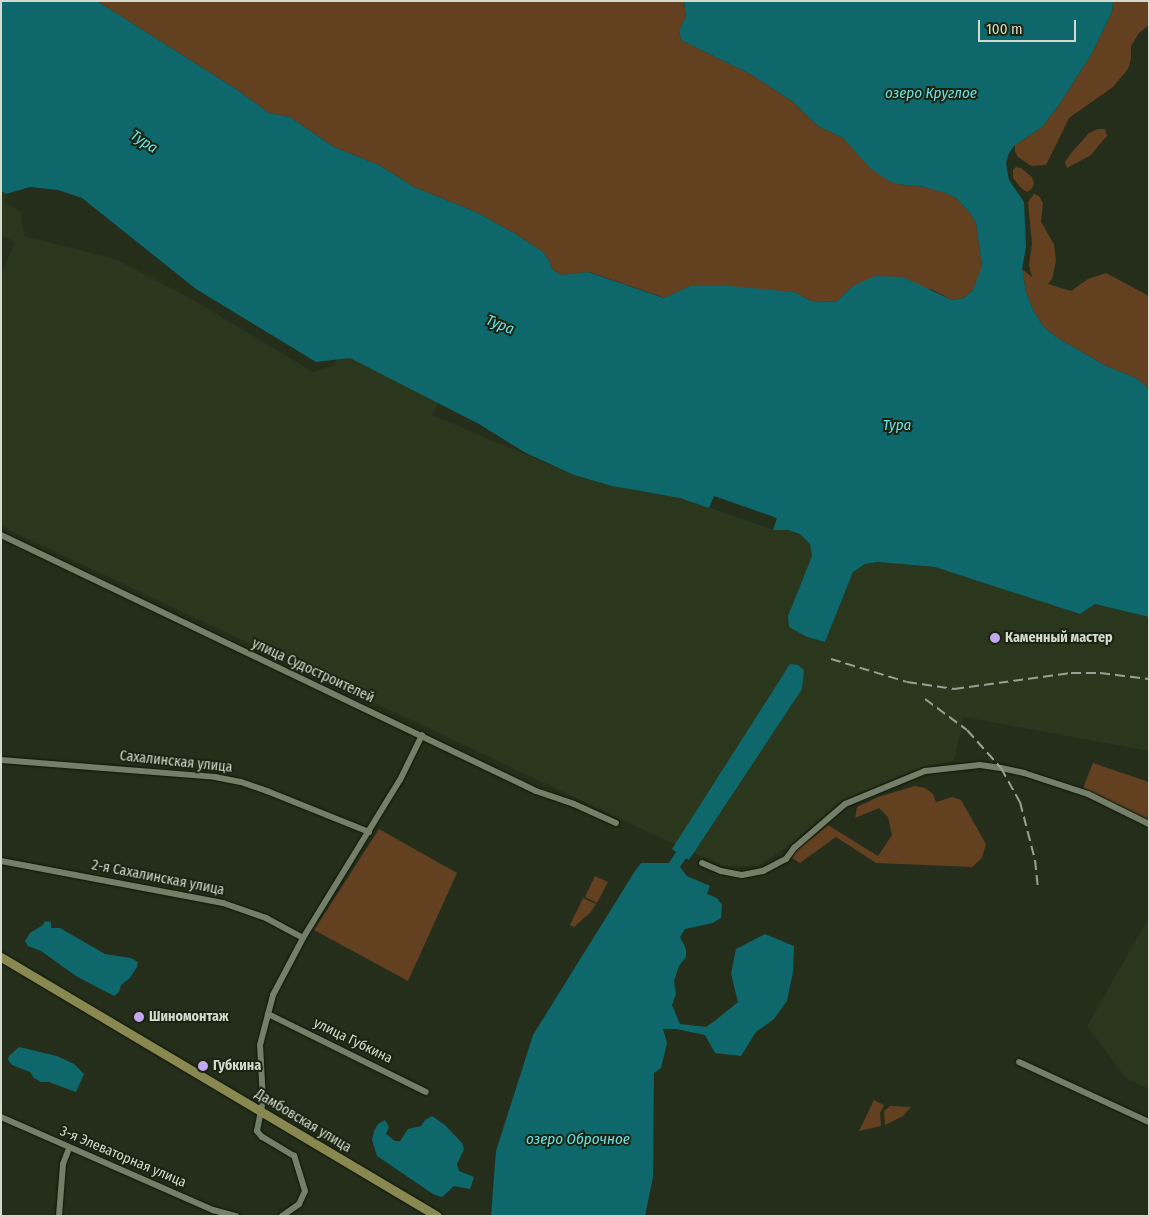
<!DOCTYPE html>
<meta charset="utf-8">
<style>
body{margin:0}
#map{position:relative;width:1150px;height:1217px;overflow:hidden;background:#242e1b;font-family:"Fira Sans Condensed",sans-serif}
div>[style]{position:absolute}
.built>*{inset:0;background:#2a371d}
.green>*{inset:0;background:#624020}
.water>*{inset:0;background:#0d676b}
.pier>*{inset:0;background:#242e1b}
.roads{filter:drop-shadow(0 0 1px #0d1605) drop-shadow(0 0 1px #0d1605)}
.street>*{height:6px;margin:-3px;padding:0 3px;transform-origin:3px;border-radius:3px;background:#737f69}
.secondary>*{height:9px;margin:-4.5px;padding:0 4.5px;transform-origin:4.5px;border-radius:4.5px;background:#888850}
.rail>*{height:2px;margin-top:-1px;transform-origin:0;background:repeating-linear-gradient(90deg,#99a192 0 10px,transparent 0 15px)}
.dots>*{width:14px;height:14px;translate:-50% -50%;box-sizing:border-box;border:2px solid #1a2411;border-radius:50%}
span{translate:-50% -50%;white-space:nowrap;text-align:center;line-height:1.15;-webkit-text-stroke:4px #1a2411;paint-order:stroke}
.poi-label{font-size:14px;color:#d4dbce;font-weight:700}
.left{translate:0 -50%;text-align:left}
.street-label{font-size:14px;color:#d4dbce}
.water-label{font-size:15px;color:#6be0e6;font-style:italic}
.frame{position:absolute;inset:0;border:2px solid #d4dbce;pointer-events:none}
.scale{position:absolute;left:978px;top:20px;width:98px;height:22px;box-sizing:border-box;border:2px solid #d4dbce;border-top:0;padding-left:6px;font-size:15px;line-height:18px;white-space:nowrap;color:#d4dbce;-webkit-text-stroke:4px #1a2411;paint-order:stroke}
</style>
<div id="map">
<div class="built">
<i style="clip-path:polygon(1px 191px,8px 196px,4px 202px,21px 212px,24px 236px,115px 259px,190px 298px,313px 372px,333px 366px,344px 347px,442px 396px,432px 415px,574px 475px,612px 486px,680px 498px,773px 530px,788px 530px,800px 534px,810px 544px,812px 556px,788px 616px,789px 627px,814px 640px,825px 642px,853px 572px,865px 564px,878px 562px,935px 567px,1080px 614px,1095px 604px,1149px 617px,1149px 751px,964px 717px,954px 761px,922px 767px,841px 801px,791px 844px,758px 866px,724px 866px,667px 841px,1px 526px,1px 274px,15px 242px,1px 235px)"></i>
<i style="clip-path:polygon(1149px 917px,1149px 1089px,1126px 1078px,1087px 1026px)"></i>
</div>
<div class="green">
<i style="clip-path:polygon(97px 1px,684px 1px,686px 17px,679px 31px,681px 40px,752px 75px,793px 102px,818px 126px,843px 138px,865px 161px,898px 184px,924px 187px,947px 193px,956px 198px,970px 213px,976px 223px,982px 266px,979px 279px,973px 290px,964px 298px,952px 300px,931px 289px,853px 286px,836px 302px,811px 301px,794px 292px,690px 286px,665px 298px,589px 272px,561px 275px,552px 269px,549px 260px,543px 252px,514px 233px,476px 212px,414px 187px,379px 165px,334px 147px,290px 117px,269px 113px,236px 89px)"></i>
<i style="clip-path:polygon(1113px 1px,1149px 1px,1149px 25px,1139px 33px,1131px 46px,1131px 59px,1128px 69px,1113px 87px,1069px 118px,1046px 165px,1031px 166px,1018px 157px,1015px 152px,1015px 145px,1042px 127px,1058px 106px,1091px 55px,1112px 12px)"></i>
<i style="clip-path:polygon(1098px 129px,1105px 129px,1107px 136px,1100px 144px,1091px 155px,1067px 168px,1065px 162px,1073px 151px,1089px 133px)"></i>
<i style="clip-path:polygon(1016px 167px,1021px 168px,1032px 177px,1034px 184px,1031px 190px,1027px 192px,1021px 188px,1013px 178px,1013px 170px)"></i>
<i style="clip-path:polygon(1034px 194px,1039px 196px,1043px 203px,1041px 222px,1054px 244px,1056px 261px,1052px 279px,1048px 284px,1071px 291px,1088px 279px,1106px 273px,1149px 296px,1149px 389px,1136px 378px,1106px 366px,1056px 337px,1043px 326px,1033px 310px,1026px 292px,1022px 269px,1032px 277px,1029px 265px,1032px 244px,1028px 202px)"></i>
<i style="clip-path:polygon(1093px 763px,1149px 782px,1149px 820px,1083px 788px)"></i>
<i style="clip-path:polygon(915px 786px,925px 788px,933px 794px,936px 802px,952px 797px,961px 800px,986px 844px,982px 858px,972px 867px,876px 863px,836px 837px,800px 863px,792px 858px,796px 851px,828px 825px,878px 856px,892px 835px,888px 817px,879px 808px,855px 818px,857px 807px,878px 797px)"></i>
<i style="clip-path:polygon(379px 829px,457px 873px,408px 981px,314px 930px)"></i>
<i style="clip-path:polygon(595px 876px,608px 882px,597px 903px,585px 897px)"></i>
<i style="clip-path:polygon(583px 898px,596px 904px,591px 912px,574px 927px,570px 925px)"></i>
<i style="clip-path:polygon(874px 1100px,884px 1105px,880px 1113px,881px 1126px,859px 1131px)"></i>
<i style="clip-path:polygon(890px 1106px,891px 1106px,911px 1107px,903px 1116px,885px 1125px,884px 1111px)"></i>
</div>
<div class="water">
<i style="clip-path:polygon(1px 1px,97px 1px,236px 89px,269px 113px,290px 117px,334px 147px,379px 165px,414px 187px,476px 212px,514px 233px,543px 252px,549px 260px,552px 269px,561px 275px,588px 272px,664px 298px,690px 286px,730px 286px,794px 292px,811px 301px,836px 302px,853px 286px,875px 276px,903px 277px,952px 300px,964px 298px,973px 290px,982px 266px,976px 223px,970px 213px,956px 198px,946px 193px,924px 187px,898px 184px,889px 181px,871px 169px,843px 138px,818px 126px,793px 102px,752px 75px,681px 40px,679px 31px,686px 17px,684px 1px,1113px 1px,1112px 12px,1091px 55px,1058px 106px,1042px 127px,1015px 145px,1009px 153px,1006px 163px,1009px 180px,1024px 202px,1026px 247px,1022px 269px,1026px 292px,1033px 310px,1043px 326px,1056px 337px,1106px 366px,1136px 378px,1149px 389px,1149px 617px,1095px 604px,1080px 614px,935px 567px,878px 562px,865px 564px,853px 572px,825px 642px,807px 637px,789px 627px,788px 616px,812px 556px,810px 544px,800px 534px,788px 530px,773px 530px,680px 498px,612px 486px,574px 475px,526px 453px,479px 424px,350px 358px,316px 362px,196px 289px,82px 198px,58px 190px,30px 187px,6px 194px,1px 191px)"></i>
<i style="clip-path:polygon(790px 664px,798px 665px,804px 670px,802px 689px,689px 860px,686px 858px,680px 867px,687px 876px,710px 886px,707px 894px,717px 898px,722px 905px,721px 918px,713px 923px,685px 929px,680px 937px,686px 949px,686px 957px,679px 966px,674px 981px,676px 994px,672px 1005px,680px 1024px,706px 1027px,716px 1020px,738px 1002px,731px 974px,736px 949px,765px 934px,794px 946px,793px 972px,787px 1001px,774px 1019px,756px 1032px,741px 1056px,715px 1053px,705px 1035px,676px 1029px,663px 1029px,667px 1043px,661px 1068px,654px 1073px,653px 1177px,645px 1216px,491px 1216px,496px 1151px,533px 1035px,635px 871px,641px 863px,669px 863px,676px 852px,672px 849px)"></i>
<i style="clip-path:polygon(45px 921px,51px 922px,51px 928px,60px 928px,105px 954px,131px 958px,138px 962px,137px 967px,130px 978px,121px 985px,119px 992px,114px 996px,76px 976px,41px 951px,28px 946px,25px 941px,30px 933px,43px 925px)"></i>
<i style="clip-path:polygon(19px 1047px,57px 1056px,74px 1064px,84px 1074px,76px 1092px,49px 1082px,41px 1082px,34px 1078px,30px 1072px,12px 1065px,8px 1060px,9px 1056px)"></i>
<i style="clip-path:polygon(432px 1116px,445px 1125px,462px 1143px,464px 1149px,457px 1164px,459px 1171px,474px 1177px,470px 1189px,454px 1186px,442px 1197px,433px 1194px,377px 1156px,372px 1140px,374px 1131px,378px 1124px,385px 1120px,389px 1127px,386px 1134px,395px 1141px,400px 1141px,408px 1129px,421px 1126px,425px 1120px)"></i>
</div>
<div class="pier">
<i style="clip-path:polygon(714px 496px,777px 518px,773px 530px,709px 508px)"></i>
</div>
<div class="roads">
<div class="street">
<i style="left:1px;top:535px;width:593px;rotate:25.57deg"></i>
<i style="left:536px;top:791px;width:40px;rotate:18.9deg"></i>
<i style="left:574px;top:804px;width:46px;rotate:24.3deg"></i>
<i style="left:1px;top:760px;width:215px;rotate:4.5deg"></i>
<i style="left:215px;top:777px;width:26px;rotate:11deg"></i>
<i style="left:241px;top:782px;width:28px;rotate:19deg"></i>
<i style="left:267px;top:791px;width:110px;rotate:21.9deg"></i>
<i style="left:1px;top:861px;width:226px;rotate:10.7deg"></i>
<i style="left:223px;top:903px;width:46px;rotate:19.2deg"></i>
<i style="left:266px;top:918px;width:42px;rotate:28.4deg"></i>
<i style="left:702px;top:863px;width:21px;rotate:23deg"></i>
<i style="left:721px;top:871px;width:21px;rotate:11deg"></i>
<i style="left:742px;top:875px;width:21px;rotate:-11deg"></i>
<i style="left:763px;top:871px;width:26px;rotate:-28deg"></i>
<i style="left:786px;top:859px;width:14px;rotate:-54deg"></i>
<i style="left:794px;top:848px;width:67px;rotate:-40.8deg"></i>
<i style="left:845px;top:804px;width:87px;rotate:-22.4deg"></i>
<i style="left:925px;top:771px;width:55px;rotate:-6.2deg"></i>
<i style="left:980px;top:765px;width:21px;rotate:8deg"></i>
<i style="left:1001px;top:768px;width:24px;rotate:12deg"></i>
<i style="left:1024px;top:773px;width:67px;rotate:18.2deg"></i>
<i style="left:1088px;top:794px;width:68px;rotate:26.2deg"></i>
<i style="left:268px;top:1014px;width:176px;rotate:26.3deg"></i>
<i style="left:1019px;top:1062px;width:143px;rotate:24.8deg"></i>
<i style="left:1px;top:1117px;width:232px;rotate:23.7deg"></i>
<i style="left:213px;top:1210px;width:24px;rotate:15deg"></i>
<i style="left:59px;top:1216px;width:52px;rotate:-85.6deg"></i>
<i style="left:63px;top:1164px;width:17px;rotate:-69deg"></i>
<i style="left:282px;top:1216px;width:21px;rotate:-35deg"></i>
<i style="left:299px;top:1204px;width:14px;rotate:-65deg"></i>
<i style="left:305px;top:1191px;width:37px;rotate:-107deg"></i>
<i style="left:294px;top:1156px;width:37px;rotate:-149deg"></i>
<i style="left:262px;top:1137px;width:8px;rotate:-130deg"></i>
<i style="left:257px;top:1131px;width:32px;rotate:-79deg"></i>
<i style="left:263px;top:1100px;width:55px;rotate:-93.1deg"></i>
<i style="left:260px;top:1045px;width:52px;rotate:-75.4deg"></i>
<i style="left:273px;top:995px;width:64px;rotate:-62.2deg"></i>
<i style="left:303px;top:938px;width:185px;rotate:-58.5deg"></i>
<i style="left:400px;top:780px;width:50px;rotate:-63.9deg"></i>
</div>
<div class="secondary">
<i style="left:1px;top:957px;width:507px;rotate:30.71deg"></i>
</div>
</div>
<div class="rail">
<i style="left:831px;top:659px;width:79px;rotate:16.8deg"></i>
<i style="left:907px;top:682px;width:48px;rotate:8.5deg"></i>
<i style="left:954px;top:689px;width:118px;rotate:-7.8deg"></i>
<i style="left:1071px;top:673px;width:29px"></i>
<i style="left:1100px;top:673px;width:49px;rotate:7deg"></i>
<i style="left:925px;top:699px;width:52px;rotate:36.4deg"></i>
<i style="left:967px;top:730px;width:51px;rotate:48.2deg"></i>
<i style="left:1001px;top:768px;width:39px;rotate:61deg"></i>
<i style="left:1020px;top:802px;width:60px;rotate:75.5deg"></i>
<i style="left:1035px;top:860px;width:27px;rotate:84deg"></i>
</div>
<div class="dots">
<i style="left:995px;top:638px;background:#c5a7f1"></i>
<i style="left:139px;top:1017px;background:#c5a7f1"></i>
<i style="left:203px;top:1066px;background:#c5a7f1"></i>
</div>
<div class="poi-label">
<span class="left" style="left:1005px;top:638px">Каменный мастер</span>
<span class="left" style="left:149px;top:1017px">Шиномонтаж</span>
<span class="left" style="left:213px;top:1066px">Губкина</span>
</div>
<div class="street-label">
<span style="left:313px;top:671px;rotate:25deg">улица Судостроителей</span>
<span style="left:176px;top:762px;rotate:6deg">Сахалинская улица</span>
<span style="left:158px;top:878px;rotate:11deg">2-я Сахалинская улица</span>
<span style="left:353px;top:1041px;rotate:26deg">улица Губкина</span>
<span style="left:303px;top:1121px;rotate:31deg">Дамбовская улица</span>
<span style="left:123px;top:1157px;rotate:23deg">3-я Элеваторная улица</span>
</div>
<div class="water-label">
<span style="left:931px;top:94px">озеро Круглое</span>
<span style="left:144px;top:142px;rotate:33deg">Тура</span>
<span style="left:500px;top:325px;rotate:22deg">Тура</span>
<span style="left:897px;top:426px">Тура</span>
<span style="left:578px;top:1140px">озеро Оброчное</span>
</div>
<div class="frame"></div>
<div class="scale">100 m</div>
</div>
